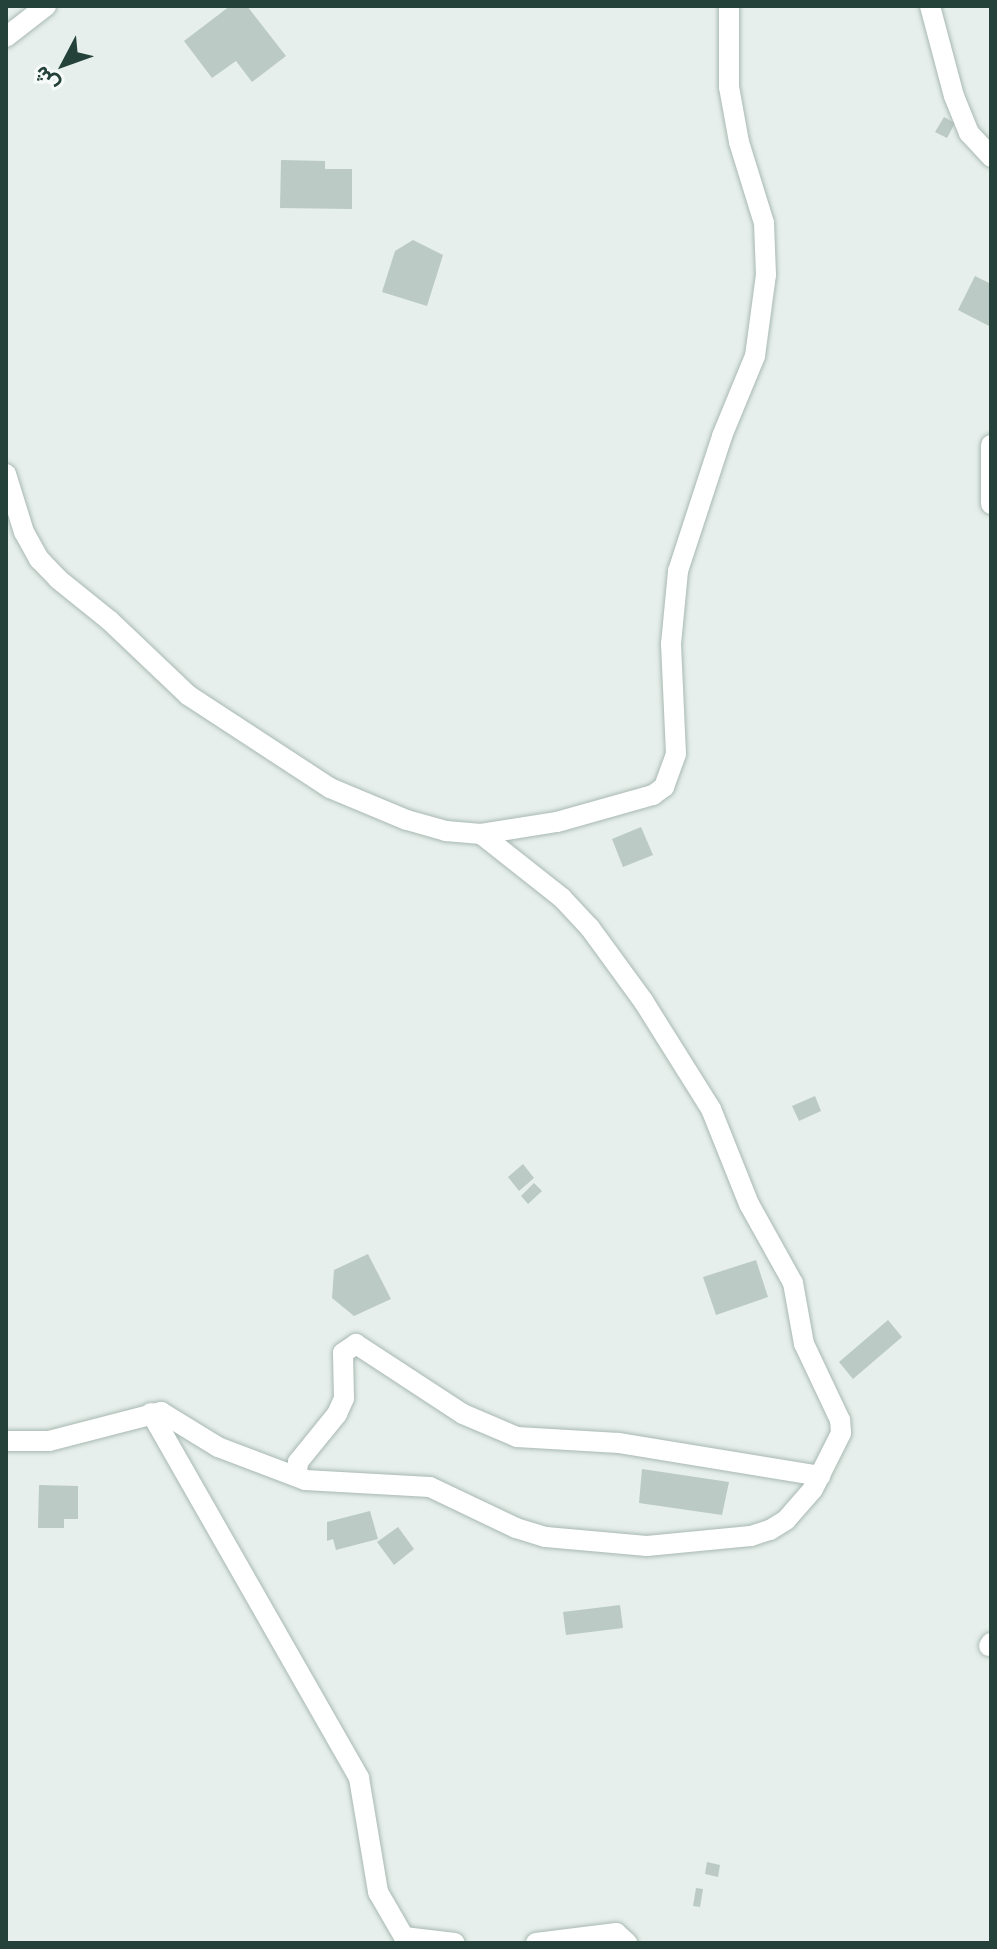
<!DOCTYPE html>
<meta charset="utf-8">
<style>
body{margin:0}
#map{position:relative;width:997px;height:1949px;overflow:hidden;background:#e6efeb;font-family:"PT Sans",Vazirmatn,sans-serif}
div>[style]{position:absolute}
.building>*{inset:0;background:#bbcac4}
.roads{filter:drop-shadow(0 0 2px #a8b8b2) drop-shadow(0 0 2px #a8b8b2)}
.minor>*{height:20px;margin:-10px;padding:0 10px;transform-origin:10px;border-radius:10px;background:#fff}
span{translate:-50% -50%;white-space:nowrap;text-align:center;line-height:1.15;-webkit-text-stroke:8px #f7fbf9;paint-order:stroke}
.frame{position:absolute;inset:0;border:8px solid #24423a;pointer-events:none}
.north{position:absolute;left:24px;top:24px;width:80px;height:80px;-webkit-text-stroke:6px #f7fbf9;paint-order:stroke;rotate:229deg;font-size:22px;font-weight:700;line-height:32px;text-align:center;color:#24423a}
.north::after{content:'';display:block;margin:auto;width:28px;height:36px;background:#24423a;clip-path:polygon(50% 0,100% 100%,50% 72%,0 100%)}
</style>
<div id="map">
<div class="building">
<i style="clip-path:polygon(230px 6px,247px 6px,286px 56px,252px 82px,236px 61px,212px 78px,184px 41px)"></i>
<i style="clip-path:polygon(944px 117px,955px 123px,947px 138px,935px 132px)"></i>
<i style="clip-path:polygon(281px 160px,325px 161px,325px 169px,352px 169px,352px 209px,280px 208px)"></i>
<i style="clip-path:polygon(413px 240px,443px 255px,427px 306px,382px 292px,395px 251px)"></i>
<i style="clip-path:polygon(975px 276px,991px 284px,991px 327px,958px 310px)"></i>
<i style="clip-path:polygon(641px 827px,653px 855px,623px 867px,612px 839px)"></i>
<i style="clip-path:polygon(815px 1096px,821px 1111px,799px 1121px,792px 1106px)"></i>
<i style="clip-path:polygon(523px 1164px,534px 1178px,519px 1191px,508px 1177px)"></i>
<i style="clip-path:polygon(534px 1183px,542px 1191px,528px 1204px,521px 1196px)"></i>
<i style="clip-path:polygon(368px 1254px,391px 1299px,354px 1316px,332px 1298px,334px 1270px)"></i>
<i style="clip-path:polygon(756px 1260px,768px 1297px,716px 1315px,703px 1277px)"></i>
<i style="clip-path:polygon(888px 1320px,902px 1337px,853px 1379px,839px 1362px)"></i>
<i style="clip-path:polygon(642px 1469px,729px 1482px,722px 1515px,639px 1503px)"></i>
<i style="clip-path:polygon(39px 1485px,78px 1486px,78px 1519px,64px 1519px,64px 1528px,38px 1528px)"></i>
<i style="clip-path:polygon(370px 1511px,378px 1539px,336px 1550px,333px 1539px,327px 1541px,327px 1522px)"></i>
<i style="clip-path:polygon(398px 1527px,414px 1549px,394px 1565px,377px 1542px)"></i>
<i style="clip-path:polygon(620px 1605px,623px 1628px,566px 1635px,563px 1612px)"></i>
<i style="clip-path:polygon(707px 1862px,720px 1865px,718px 1877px,705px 1874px)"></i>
<i style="clip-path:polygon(696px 1888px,703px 1889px,700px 1907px,693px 1906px)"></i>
</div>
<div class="roads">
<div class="minor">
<i style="left:930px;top:6px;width:93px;rotate:75.1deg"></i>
<i style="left:954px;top:96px;width:40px;rotate:68deg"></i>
<i style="left:969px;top:133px;width:33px;rotate:47deg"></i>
<i style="left:6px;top:37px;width:51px;rotate:-37.8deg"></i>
<i style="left:991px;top:445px;width:59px;rotate:90deg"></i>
<i style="left:6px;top:474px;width:61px;rotate:72.8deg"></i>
<i style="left:24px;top:532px;width:31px;rotate:61deg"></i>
<i style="left:39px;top:559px;width:28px;rotate:46deg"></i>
<i style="left:58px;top:579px;width:67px;rotate:38.9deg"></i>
<i style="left:110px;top:621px;width:108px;rotate:43.5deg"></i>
<i style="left:188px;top:695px;width:170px;rotate:33.2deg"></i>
<i style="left:330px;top:788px;width:83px;rotate:22.6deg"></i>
<i style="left:407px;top:820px;width:41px;rotate:15.8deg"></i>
<i style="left:446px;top:831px;width:35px;rotate:5deg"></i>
<i style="left:481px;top:834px;width:77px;rotate:-9deg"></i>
<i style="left:557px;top:822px;width:100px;rotate:-15.7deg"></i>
<i style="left:653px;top:795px;width:14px;rotate:-36deg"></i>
<i style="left:664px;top:787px;width:35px;rotate:-70deg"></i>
<i style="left:676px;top:754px;width:110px;rotate:-92.6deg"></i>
<i style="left:671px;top:644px;width:73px;rotate:-84.5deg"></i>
<i style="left:678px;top:571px;width:142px;rotate:-71.9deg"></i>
<i style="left:722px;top:436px;width:87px;rotate:-67.6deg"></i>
<i style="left:755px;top:356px;width:82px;rotate:-82.3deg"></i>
<i style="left:766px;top:275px;width:52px;rotate:-92.2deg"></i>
<i style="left:764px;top:223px;width:85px;rotate:-107.2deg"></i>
<i style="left:739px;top:142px;width:56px;rotate:-100.3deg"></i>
<i style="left:729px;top:87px;width:81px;rotate:-90deg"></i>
<i style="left:151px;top:1413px;width:420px;rotate:60.3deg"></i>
<i style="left:359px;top:1778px;width:116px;rotate:80.5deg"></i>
<i style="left:378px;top:1892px;width:52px;rotate:60deg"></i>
<i style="left:404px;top:1937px;width:51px;rotate:6.7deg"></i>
<i style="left:6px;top:1441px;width:43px"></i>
<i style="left:49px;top:1441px;width:116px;rotate:-14.5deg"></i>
<i style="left:161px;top:1412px;width:67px;rotate:31.6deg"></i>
<i style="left:218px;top:1447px;width:93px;rotate:20.8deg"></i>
<i style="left:305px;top:1480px;width:125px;rotate:3.2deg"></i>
<i style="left:430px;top:1487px;width:95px;rotate:25.5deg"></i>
<i style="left:516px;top:1528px;width:31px;rotate:17deg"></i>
<i style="left:546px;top:1537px;width:101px;rotate:5.1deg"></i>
<i style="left:647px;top:1546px;width:104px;rotate:-5.5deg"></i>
<i style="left:751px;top:1536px;width:20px;rotate:-18deg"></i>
<i style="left:770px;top:1530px;width:19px;rotate:-32deg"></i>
<i style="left:786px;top:1520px;width:41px;rotate:-48.9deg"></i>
<i style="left:813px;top:1489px;width:63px;rotate:-63.4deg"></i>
<i style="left:841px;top:1433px;width:13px;rotate:-94deg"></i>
<i style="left:840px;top:1420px;width:84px;rotate:-115.3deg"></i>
<i style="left:804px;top:1344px;width:62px;rotate:-100.2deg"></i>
<i style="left:793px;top:1283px;width:90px;rotate:-119.1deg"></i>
<i style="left:749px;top:1204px;width:102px;rotate:-111.8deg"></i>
<i style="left:711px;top:1109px;width:126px;rotate:-122.1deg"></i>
<i style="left:644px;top:1002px;width:92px;rotate:-126.1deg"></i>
<i style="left:590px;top:928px;width:41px;rotate:-133deg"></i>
<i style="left:562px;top:898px;width:103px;rotate:-141.7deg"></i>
<i style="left:297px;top:1476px;width:14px;rotate:-86deg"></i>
<i style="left:298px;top:1462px;width:62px;rotate:-50.9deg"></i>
<i style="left:337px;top:1414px;width:17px;rotate:-66deg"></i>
<i style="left:344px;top:1398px;width:45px;rotate:-91.3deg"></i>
<i style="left:343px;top:1353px;width:16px;rotate:-35deg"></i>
<i style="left:356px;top:1344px;width:128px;rotate:33.2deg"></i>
<i style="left:463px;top:1414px;width:59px;rotate:23.1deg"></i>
<i style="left:517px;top:1437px;width:102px;rotate:3.4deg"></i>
<i style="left:619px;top:1443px;width:204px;rotate:9.3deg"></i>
<i style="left:989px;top:1646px;width:4px;rotate:-56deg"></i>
<i style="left:536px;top:1943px;width:81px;rotate:-7.1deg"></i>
<i style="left:616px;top:1933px;width:15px;rotate:42deg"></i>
</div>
</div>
<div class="frame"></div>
<div class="north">ش</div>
</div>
